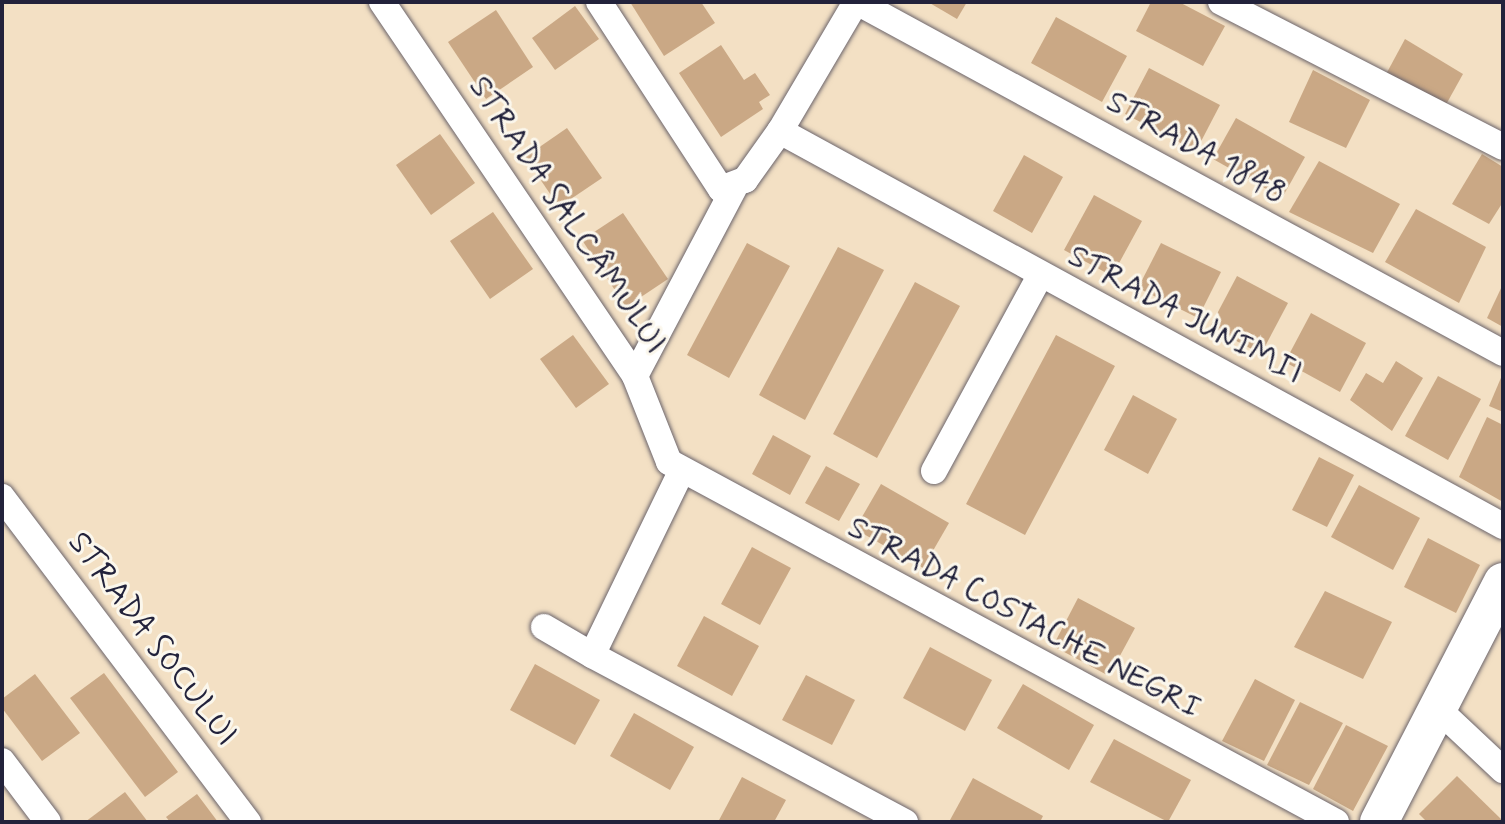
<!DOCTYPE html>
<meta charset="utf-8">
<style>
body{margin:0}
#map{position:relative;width:1505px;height:824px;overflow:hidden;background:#f3e0c4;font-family:Mynerve,sans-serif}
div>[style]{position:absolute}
.building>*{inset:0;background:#caa885}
.roads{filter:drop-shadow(0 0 2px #6b646b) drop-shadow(0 0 2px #6b646b)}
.street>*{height:26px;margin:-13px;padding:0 13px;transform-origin:13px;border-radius:13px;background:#fff}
.secondary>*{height:38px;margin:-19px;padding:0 19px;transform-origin:19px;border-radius:19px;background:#fff}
span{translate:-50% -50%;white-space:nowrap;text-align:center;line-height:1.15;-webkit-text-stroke:6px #fbf7ec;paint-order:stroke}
.street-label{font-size:32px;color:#22223b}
.frame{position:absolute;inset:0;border:4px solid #22223b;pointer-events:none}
</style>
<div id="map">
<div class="building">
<i style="clip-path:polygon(630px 2px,701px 2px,715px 23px,664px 56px)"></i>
<i style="clip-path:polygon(928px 2px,967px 2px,957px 19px)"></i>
<i style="clip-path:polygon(1151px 2px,1179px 2px,1225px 26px,1203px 66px,1136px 31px)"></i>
<i style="clip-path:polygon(575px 6px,599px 39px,555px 70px,532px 38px)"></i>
<i style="clip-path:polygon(496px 10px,533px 67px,486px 99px,448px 42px)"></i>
<i style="clip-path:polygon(1056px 17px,1127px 56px,1102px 102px,1031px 63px)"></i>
<i style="clip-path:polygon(1405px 39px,1463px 74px,1443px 110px,1384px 78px)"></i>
<i style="clip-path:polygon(721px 45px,744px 80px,755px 73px,770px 95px,759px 102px,763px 109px,721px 137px,679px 73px)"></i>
<i style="clip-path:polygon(1149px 68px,1220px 105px,1196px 151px,1125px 114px)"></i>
<i style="clip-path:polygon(1313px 70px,1370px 100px,1346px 148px,1289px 122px)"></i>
<i style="clip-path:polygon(1236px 118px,1305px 157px,1282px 198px,1213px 159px)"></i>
<i style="clip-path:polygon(567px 128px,602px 178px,559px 207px,525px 157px)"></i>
<i style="clip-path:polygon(440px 134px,475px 183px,431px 215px,396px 165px)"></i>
<i style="clip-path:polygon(1482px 154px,1503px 167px,1503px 202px,1489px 224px,1452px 204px)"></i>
<i style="clip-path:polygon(1024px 155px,1063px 177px,1032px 233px,993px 211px)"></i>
<i style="clip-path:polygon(1319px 161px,1400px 204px,1373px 253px,1289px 212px)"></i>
<i style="clip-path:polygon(1094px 195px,1142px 221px,1112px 276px,1064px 250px)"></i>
<i style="clip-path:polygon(1416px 209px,1486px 247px,1459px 303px,1385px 262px)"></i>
<i style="clip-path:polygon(493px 212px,533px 269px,490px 299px,450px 241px)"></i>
<i style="clip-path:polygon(623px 213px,668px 279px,626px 307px,582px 240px)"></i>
<i style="clip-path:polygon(747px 243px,790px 266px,729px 378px,687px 355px)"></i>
<i style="clip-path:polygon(1161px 243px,1221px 272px,1198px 318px,1138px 288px)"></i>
<i style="clip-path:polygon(838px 247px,884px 270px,805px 420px,759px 395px)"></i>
<i style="clip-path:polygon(1237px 276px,1288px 303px,1261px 354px,1210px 327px)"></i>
<i style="clip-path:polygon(915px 282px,960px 306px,877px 458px,833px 434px)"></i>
<i style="clip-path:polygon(1503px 284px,1503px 327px,1487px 318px)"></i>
<i style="clip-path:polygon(1311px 313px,1366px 343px,1340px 392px,1285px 362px)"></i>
<i style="clip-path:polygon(573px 335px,609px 384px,576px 408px,540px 359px)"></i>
<i style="clip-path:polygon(1056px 335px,1115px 366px,1025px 535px,966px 504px)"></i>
<i style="clip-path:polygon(1396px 361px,1423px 378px,1392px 431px,1350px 400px,1366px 373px,1383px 383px)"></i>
<i style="clip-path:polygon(1503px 373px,1503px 412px,1489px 406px)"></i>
<i style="clip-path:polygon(1438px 376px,1481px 399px,1448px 460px,1405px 436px)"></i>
<i style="clip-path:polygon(1133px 395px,1177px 419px,1148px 474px,1104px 450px)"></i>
<i style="clip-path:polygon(1487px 417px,1503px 425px,1503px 502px,1459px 477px)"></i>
<i style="clip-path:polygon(773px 435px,811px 456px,790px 495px,752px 474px)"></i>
<i style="clip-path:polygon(1319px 457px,1354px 475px,1327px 527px,1292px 510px)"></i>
<i style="clip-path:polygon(826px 466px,860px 484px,839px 521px,805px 503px)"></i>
<i style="clip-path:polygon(881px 484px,949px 523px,923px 568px,855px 529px)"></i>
<i style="clip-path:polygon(1359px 485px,1420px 518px,1393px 570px,1331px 537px)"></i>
<i style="clip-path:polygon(1428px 538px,1480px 565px,1456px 613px,1404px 587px)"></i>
<i style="clip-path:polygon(752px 547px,791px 568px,760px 625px,721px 604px)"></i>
<i style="clip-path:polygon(1325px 591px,1392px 622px,1363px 679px,1294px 647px)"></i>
<i style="clip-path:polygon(1078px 598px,1135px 628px,1109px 676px,1053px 646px)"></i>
<i style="clip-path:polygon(704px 616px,759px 646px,732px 696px,677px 666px)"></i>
<i style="clip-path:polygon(930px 647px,992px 680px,965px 731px,903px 698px)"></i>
<i style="clip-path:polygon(535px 664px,600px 700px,575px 745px,510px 710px)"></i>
<i style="clip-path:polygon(104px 673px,178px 772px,145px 797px,70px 698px)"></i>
<i style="clip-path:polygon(35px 674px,80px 733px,42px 761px,2px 708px,2px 699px)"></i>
<i style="clip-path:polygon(806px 675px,855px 700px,832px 745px,782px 720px)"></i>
<i style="clip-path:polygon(1255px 679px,1295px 700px,1264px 761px,1222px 741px)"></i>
<i style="clip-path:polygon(1023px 684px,1094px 725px,1069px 770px,997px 728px)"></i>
<i style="clip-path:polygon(1300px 702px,1343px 723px,1309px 785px,1267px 765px)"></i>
<i style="clip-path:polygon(634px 713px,694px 747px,670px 790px,610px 756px)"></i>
<i style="clip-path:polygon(1346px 725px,1388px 746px,1353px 811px,1313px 789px)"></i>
<i style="clip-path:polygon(1114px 739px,1191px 780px,1168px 822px,1090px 782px)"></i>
<i style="clip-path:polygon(1457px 776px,1503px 821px,1503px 822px,1427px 822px,1419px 814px)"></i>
<i style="clip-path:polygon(742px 777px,786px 800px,774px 822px,718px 822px)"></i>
<i style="clip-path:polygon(973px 778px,1043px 816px,1040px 822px,950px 820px)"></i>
<i style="clip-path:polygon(125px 792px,148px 822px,85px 822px)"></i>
<i style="clip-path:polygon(197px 794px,218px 822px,170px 822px,166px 817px)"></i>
</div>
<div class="roads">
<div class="street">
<i style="left:382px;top:2px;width:452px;rotate:55.9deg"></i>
<i style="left:635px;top:376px;width:92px;rotate:68.4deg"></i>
<i style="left:669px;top:462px;width:758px;rotate:28.36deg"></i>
<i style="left:599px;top:2px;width:223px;rotate:56.9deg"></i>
<i style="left:721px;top:189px;width:26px;rotate:-21deg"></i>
<i style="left:745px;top:180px;width:60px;rotate:-54.5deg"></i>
<i style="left:780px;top:131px;width:824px;rotate:28.65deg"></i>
<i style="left:857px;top:2px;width:735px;rotate:28.52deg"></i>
<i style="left:1221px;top:2px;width:317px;rotate:27.2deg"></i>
<i style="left:780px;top:131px;width:150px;rotate:-59.5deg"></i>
<i style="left:635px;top:376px;width:212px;rotate:-62.2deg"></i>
<i style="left:934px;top:471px;width:222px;rotate:-61.5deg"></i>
<i style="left:681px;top:472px;width:203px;rotate:115.9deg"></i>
<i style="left:592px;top:655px;width:355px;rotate:28.1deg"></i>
<i style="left:2px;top:497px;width:408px;rotate:52.9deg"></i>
<i style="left:544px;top:627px;width:56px;rotate:30.3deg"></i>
<i style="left:1439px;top:710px;width:88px;rotate:43.2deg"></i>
<i style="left:2px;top:761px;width:76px;rotate:53deg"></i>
</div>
<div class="secondary">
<i style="left:1379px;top:822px;width:270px;rotate:-62.7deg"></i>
</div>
</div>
<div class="street-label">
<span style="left:1196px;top:148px;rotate:29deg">STRADA 1848</span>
<span style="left:567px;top:215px;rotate:56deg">STRADA SALCÂMULUI</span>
<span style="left:1185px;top:315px;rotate:28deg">STRADA JUNIMII</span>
<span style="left:1024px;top:618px;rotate:28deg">STRADA COSTACHE NEGRI</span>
<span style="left:152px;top:639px;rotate:53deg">STRADA SOCULUI</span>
</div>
<div class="frame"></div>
</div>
